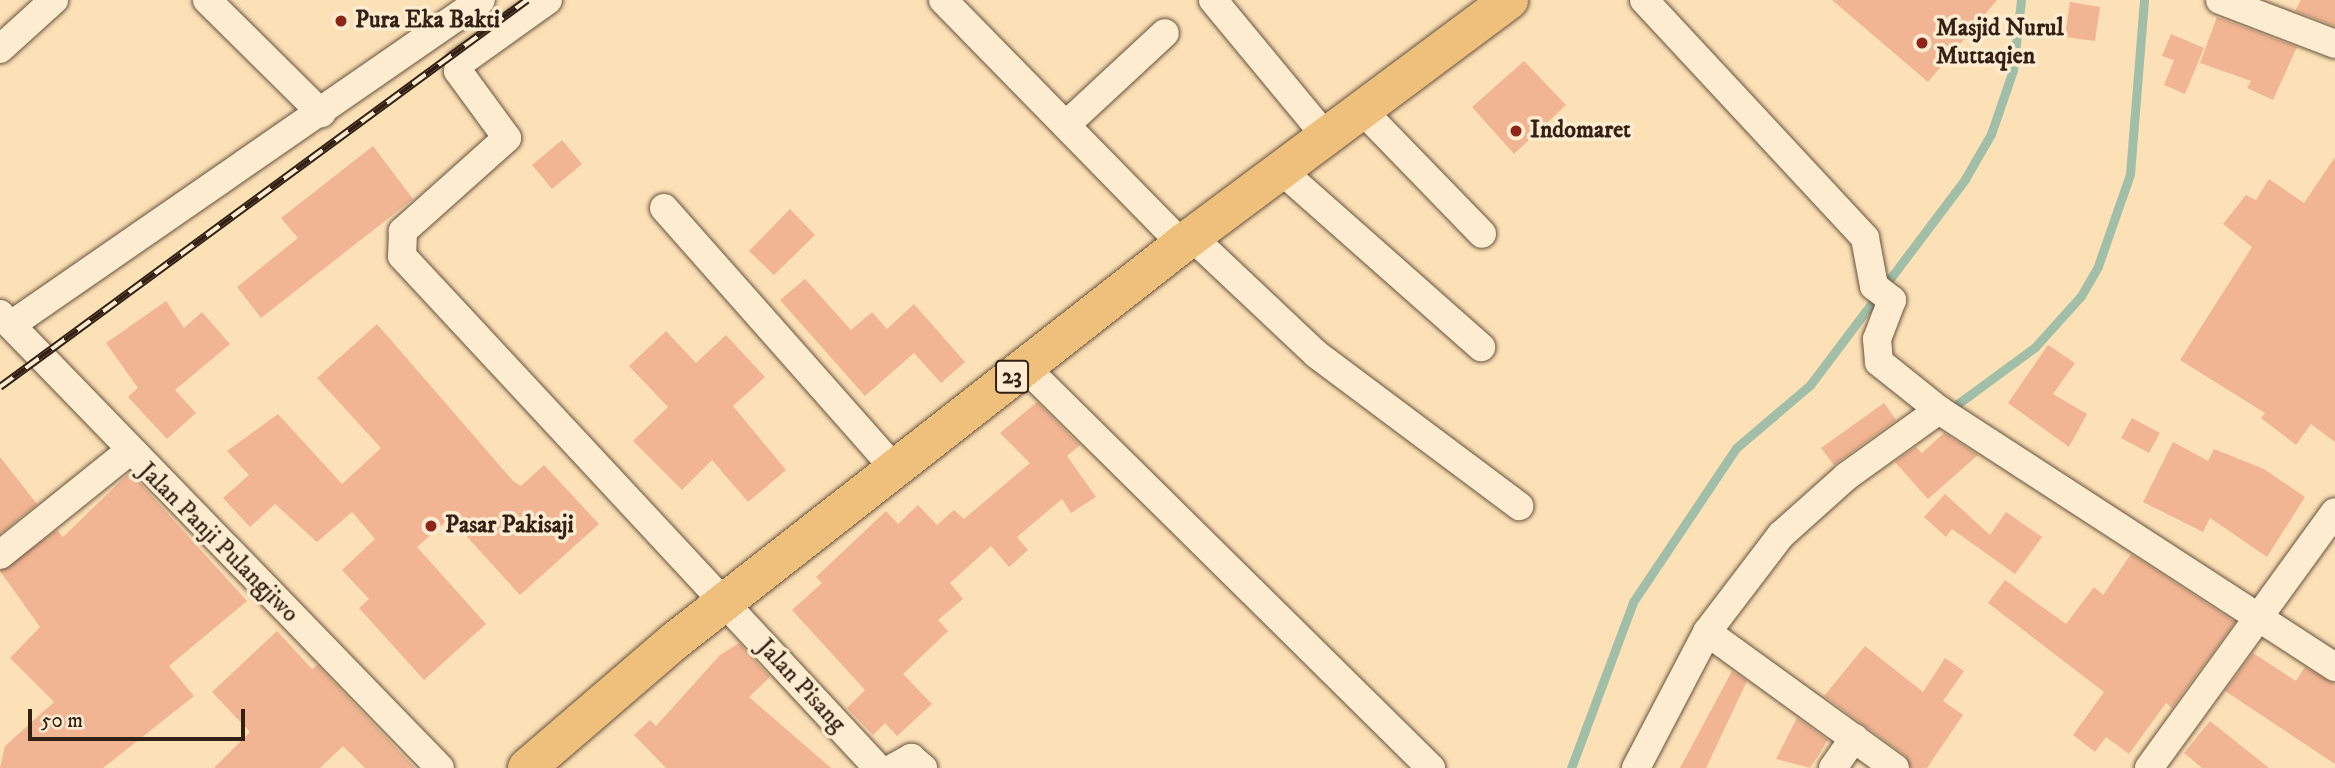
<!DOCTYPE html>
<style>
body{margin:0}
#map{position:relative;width:2335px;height:768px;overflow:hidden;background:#fde1b6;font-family:"IM FELL DW Pica",serif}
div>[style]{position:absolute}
.stream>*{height:9px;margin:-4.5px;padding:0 4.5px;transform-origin:4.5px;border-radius:4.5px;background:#a1bea8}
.building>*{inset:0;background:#f1b593}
.roads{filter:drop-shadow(0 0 2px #66513d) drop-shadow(0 0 2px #66513d)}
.minor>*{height:28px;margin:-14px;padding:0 14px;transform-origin:14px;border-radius:14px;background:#feecd0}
.trunk>*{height:38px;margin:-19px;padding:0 19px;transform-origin:19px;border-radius:19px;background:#eec07b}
.rail>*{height:8px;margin-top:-4px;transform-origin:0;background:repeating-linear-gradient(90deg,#feecd0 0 16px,#332115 0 32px);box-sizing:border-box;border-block:2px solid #332115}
.dots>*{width:19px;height:19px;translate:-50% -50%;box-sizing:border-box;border:4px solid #feecd0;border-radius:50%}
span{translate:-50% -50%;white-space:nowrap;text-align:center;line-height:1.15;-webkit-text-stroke:7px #feecd0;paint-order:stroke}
.shield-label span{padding:2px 5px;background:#feecd0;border:2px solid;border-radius:5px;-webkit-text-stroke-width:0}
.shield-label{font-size:23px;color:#332115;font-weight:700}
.poi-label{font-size:24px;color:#332115;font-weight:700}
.left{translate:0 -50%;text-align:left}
.street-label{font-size:24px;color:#332115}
.scale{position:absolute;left:28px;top:709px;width:217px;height:32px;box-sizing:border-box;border:4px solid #332115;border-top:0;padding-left:9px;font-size:21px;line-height:24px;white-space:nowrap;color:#332115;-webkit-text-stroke:5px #feecd0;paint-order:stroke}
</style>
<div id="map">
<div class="stream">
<i style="left:1948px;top:411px;width:108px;rotate:-36.3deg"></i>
<i style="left:2035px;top:347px;width:69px;rotate:-48deg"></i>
<i style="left:2081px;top:296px;width:34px;rotate:-60deg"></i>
<i style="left:2098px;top:266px;width:97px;rotate:-70.8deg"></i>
<i style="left:2130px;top:174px;width:175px;rotate:-85.4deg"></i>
<i style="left:1571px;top:768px;width:177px;rotate:-69.5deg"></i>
<i style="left:1633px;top:602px;width:185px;rotate:-56.2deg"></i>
<i style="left:1736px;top:448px;width:97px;rotate:-40.4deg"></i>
<i style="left:1810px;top:385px;width:258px;rotate:-53deg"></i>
<i style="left:1965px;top:179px;width:52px;rotate:-60deg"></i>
<i style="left:1991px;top:134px;width:68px;rotate:-71deg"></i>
<i style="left:2013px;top:70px;width:70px;rotate:-83.5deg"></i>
</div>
<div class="building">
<i style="clip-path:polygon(1832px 0,1997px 0,1928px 82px)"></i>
<i style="clip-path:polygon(2301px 0,2335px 0,2335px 26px,2295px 11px)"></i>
<i style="clip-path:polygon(2070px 2px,2100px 7px,2095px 41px,2065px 37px)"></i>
<i style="clip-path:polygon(2217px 17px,2297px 47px,2273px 100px,2247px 88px,2251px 81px,2200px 63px)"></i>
<i style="clip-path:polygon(2171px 34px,2204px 48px,2185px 94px,2164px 85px,2174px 60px,2162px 56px)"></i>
<i style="clip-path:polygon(1524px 61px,1566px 105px,1514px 154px,1472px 107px)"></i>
<i style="clip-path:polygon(562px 140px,582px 164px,552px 189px,532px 165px)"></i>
<i style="clip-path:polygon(373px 146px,413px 199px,261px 318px,237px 287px,298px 238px,281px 218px)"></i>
<i style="clip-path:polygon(2335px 157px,2335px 442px,2311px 424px,2296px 445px,2261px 418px,2265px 413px,2180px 360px,2252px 247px,2223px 224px,2246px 195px,2256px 200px,2269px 179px,2304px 203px)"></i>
<i style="clip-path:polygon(790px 209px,815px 235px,774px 275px,749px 251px)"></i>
<i style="clip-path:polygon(805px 279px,851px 330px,872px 312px,887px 329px,914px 304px,965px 362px,941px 383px,914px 353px,865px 396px,780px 300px)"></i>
<i style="clip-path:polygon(166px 301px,184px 328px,202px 312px,230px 344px,175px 390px,196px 413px,167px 439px,128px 397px,138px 388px,106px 343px)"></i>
<i style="clip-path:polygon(377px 324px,513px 481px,521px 486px,544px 465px,599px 524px,520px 595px,450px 518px,417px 547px,486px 624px,424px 680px,359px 608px,369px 599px,342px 570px,375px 539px,352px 512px,317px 542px,275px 504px,250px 527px,223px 498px,249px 475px,227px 451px,278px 414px,342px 484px,381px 448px,317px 378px)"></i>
<i style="clip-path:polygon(666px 331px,696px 363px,726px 335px,765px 377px,733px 406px,786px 470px,748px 502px,712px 460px,682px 490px,633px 441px,668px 407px,629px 366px)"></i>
<i style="clip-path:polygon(2048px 345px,2075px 363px,2053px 394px,2087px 414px,2069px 447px,2008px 403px)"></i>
<i style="clip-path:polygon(1037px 402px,1080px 445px,1067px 456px,1096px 497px,1071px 513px,1062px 499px,1017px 537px,1028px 550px,1009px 567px,991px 546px,950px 583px,963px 599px,938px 620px,948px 631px,903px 674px,932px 704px,897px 736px,885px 723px,873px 735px,847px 708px,865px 690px,792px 610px,822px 583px,816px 577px,886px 511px,898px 524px,918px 505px,937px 525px,954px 510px,964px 519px,1030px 463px,1000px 433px)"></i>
<i style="clip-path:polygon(1884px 403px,1896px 420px,1834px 465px,1821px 448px)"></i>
<i style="clip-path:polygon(2132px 418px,2160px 433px,2149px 453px,2121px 438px)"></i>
<i style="clip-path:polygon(1944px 433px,1978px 455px,1928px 499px,1895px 462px,1916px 447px,1922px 453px)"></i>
<i style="clip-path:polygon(2173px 442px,2208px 461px,2214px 449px,2264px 469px,2305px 497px,2267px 557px,2210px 518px,2203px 532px,2143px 502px)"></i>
<i style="clip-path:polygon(0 457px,37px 504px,0 534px)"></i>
<i style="clip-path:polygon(130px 472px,247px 601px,169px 666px,194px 696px,103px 768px,0 768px,5px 746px,54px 702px,10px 658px,40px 627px,0 571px,57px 530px,63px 537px)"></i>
<i style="clip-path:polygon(1945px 494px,1990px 535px,2006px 512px,2042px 537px,2015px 574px,1952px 529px,1946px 537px,1924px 517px)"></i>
<i style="clip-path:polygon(2131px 554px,2235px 622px,2172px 708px,2166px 703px,2129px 754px,2106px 737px,2095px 752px,2073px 735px,2104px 692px,1988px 603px,2005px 580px,2066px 624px,2094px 587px,2103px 595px)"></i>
<i style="clip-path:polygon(277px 631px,312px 669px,317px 665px,415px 768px,365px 768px,343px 746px,320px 768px,214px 768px,250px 732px,212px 692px)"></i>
<i style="clip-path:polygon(739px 643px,770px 677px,749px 697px,831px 768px,666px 768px,634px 735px,650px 720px,656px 726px,720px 655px)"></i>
<i style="clip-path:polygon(1865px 646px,1923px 692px,1945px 658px,1964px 671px,1943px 701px,1963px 715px,1927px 768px,1911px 768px,1905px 755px,1824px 696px)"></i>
<i style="clip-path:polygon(2253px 653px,2296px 681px,2305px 667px,2335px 684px,2335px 764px,2225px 691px)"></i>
<i style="clip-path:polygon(1732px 671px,1747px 681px,1706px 768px,1680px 768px)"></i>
<i style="clip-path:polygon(1797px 718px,1828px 740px,1810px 768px,1776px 759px)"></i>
<i style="clip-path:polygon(2210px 721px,2269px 768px,2202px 768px,2184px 753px)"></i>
</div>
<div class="roads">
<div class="minor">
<i style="left:207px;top:0;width:161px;rotate:44.7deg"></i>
<i style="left:548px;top:0;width:108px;rotate:144.4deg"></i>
<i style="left:460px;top:63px;width:8px;rotate:104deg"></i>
<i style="left:458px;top:71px;width:83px;rotate:53.8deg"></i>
<i style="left:507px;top:138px;width:140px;rotate:138.2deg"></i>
<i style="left:403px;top:231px;width:25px;rotate:92deg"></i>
<i style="left:402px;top:256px;width:699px;rotate:47.09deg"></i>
<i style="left:943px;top:0;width:342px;rotate:45.6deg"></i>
<i style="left:1213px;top:0;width:179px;rotate:50.4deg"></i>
<i style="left:1644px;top:0;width:325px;rotate:47.1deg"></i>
<i style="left:1865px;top:238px;width:49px;rotate:79.4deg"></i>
<i style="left:1874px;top:286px;width:23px;rotate:38deg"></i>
<i style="left:1892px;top:300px;width:42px;rotate:111deg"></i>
<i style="left:1877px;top:339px;width:23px;rotate:85deg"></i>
<i style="left:1879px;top:362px;width:77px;rotate:38.7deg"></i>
<i style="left:1939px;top:410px;width:472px;rotate:33deg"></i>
<i style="left:2220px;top:0;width:123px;rotate:20.9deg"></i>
<i style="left:0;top:49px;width:73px;rotate:-42.2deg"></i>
<i style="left:1363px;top:111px;width:171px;rotate:45.9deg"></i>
<i style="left:1068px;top:123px;width:132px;rotate:-42.9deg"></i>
<i style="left:1282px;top:171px;width:266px;rotate:41.5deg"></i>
<i style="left:664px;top:208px;width:349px;rotate:48.5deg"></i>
<i style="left:1192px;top:237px;width:170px;rotate:43.3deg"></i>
<i style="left:1316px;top:354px;width:254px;rotate:36.8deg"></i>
<i style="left:0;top:314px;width:632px;rotate:45.9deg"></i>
<i style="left:11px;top:325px;width:571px;rotate:-34.66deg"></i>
<i style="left:1025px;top:367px;width:571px;rotate:44.65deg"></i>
<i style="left:0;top:555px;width:164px;rotate:-38.8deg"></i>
<i style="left:1707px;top:632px;width:232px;rotate:35.9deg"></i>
<i style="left:893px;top:768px;width:21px;rotate:-29deg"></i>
<i style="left:911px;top:758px;width:16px;rotate:40deg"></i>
<i style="left:1636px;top:768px;width:153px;rotate:-62.4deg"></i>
<i style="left:1707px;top:632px;width:122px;rotate:-52.7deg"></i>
<i style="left:1781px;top:535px;width:89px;rotate:-41.8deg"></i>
<i style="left:1847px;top:476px;width:113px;rotate:-35.7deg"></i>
<i style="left:1833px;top:768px;width:37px;rotate:-55deg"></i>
<i style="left:2149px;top:768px;width:316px;rotate:-54deg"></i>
</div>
<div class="trunk">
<i style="left:527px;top:768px;width:196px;rotate:-40.7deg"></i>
<i style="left:676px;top:640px;width:643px;rotate:-38.05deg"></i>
<i style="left:1182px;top:244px;width:408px;rotate:-36.7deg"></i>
</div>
</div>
<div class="rail">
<i style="left:0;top:387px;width:654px;rotate:-36.29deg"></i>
</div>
<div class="dots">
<i style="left:341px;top:21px;background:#8f2418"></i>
<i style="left:1922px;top:43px;background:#8f2418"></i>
<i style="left:1516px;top:131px;background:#8f2418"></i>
<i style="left:431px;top:526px;background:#8f2418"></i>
</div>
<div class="shield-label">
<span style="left:1012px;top:377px">23</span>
</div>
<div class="poi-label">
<span class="left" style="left:355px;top:21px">Pura Eka Bakti</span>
<span class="left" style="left:1936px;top:43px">Masjid Nurul<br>Muttaqien</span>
<span class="left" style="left:1530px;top:131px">Indomaret</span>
<span class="left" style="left:445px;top:526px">Pasar Pakisaji</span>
</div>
<div class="street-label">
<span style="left:218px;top:543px;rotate:45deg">Jalan Panji Pulangjiwo</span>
<span style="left:801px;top:686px;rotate:47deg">Jalan Pisang</span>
</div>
<div class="scale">50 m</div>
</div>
